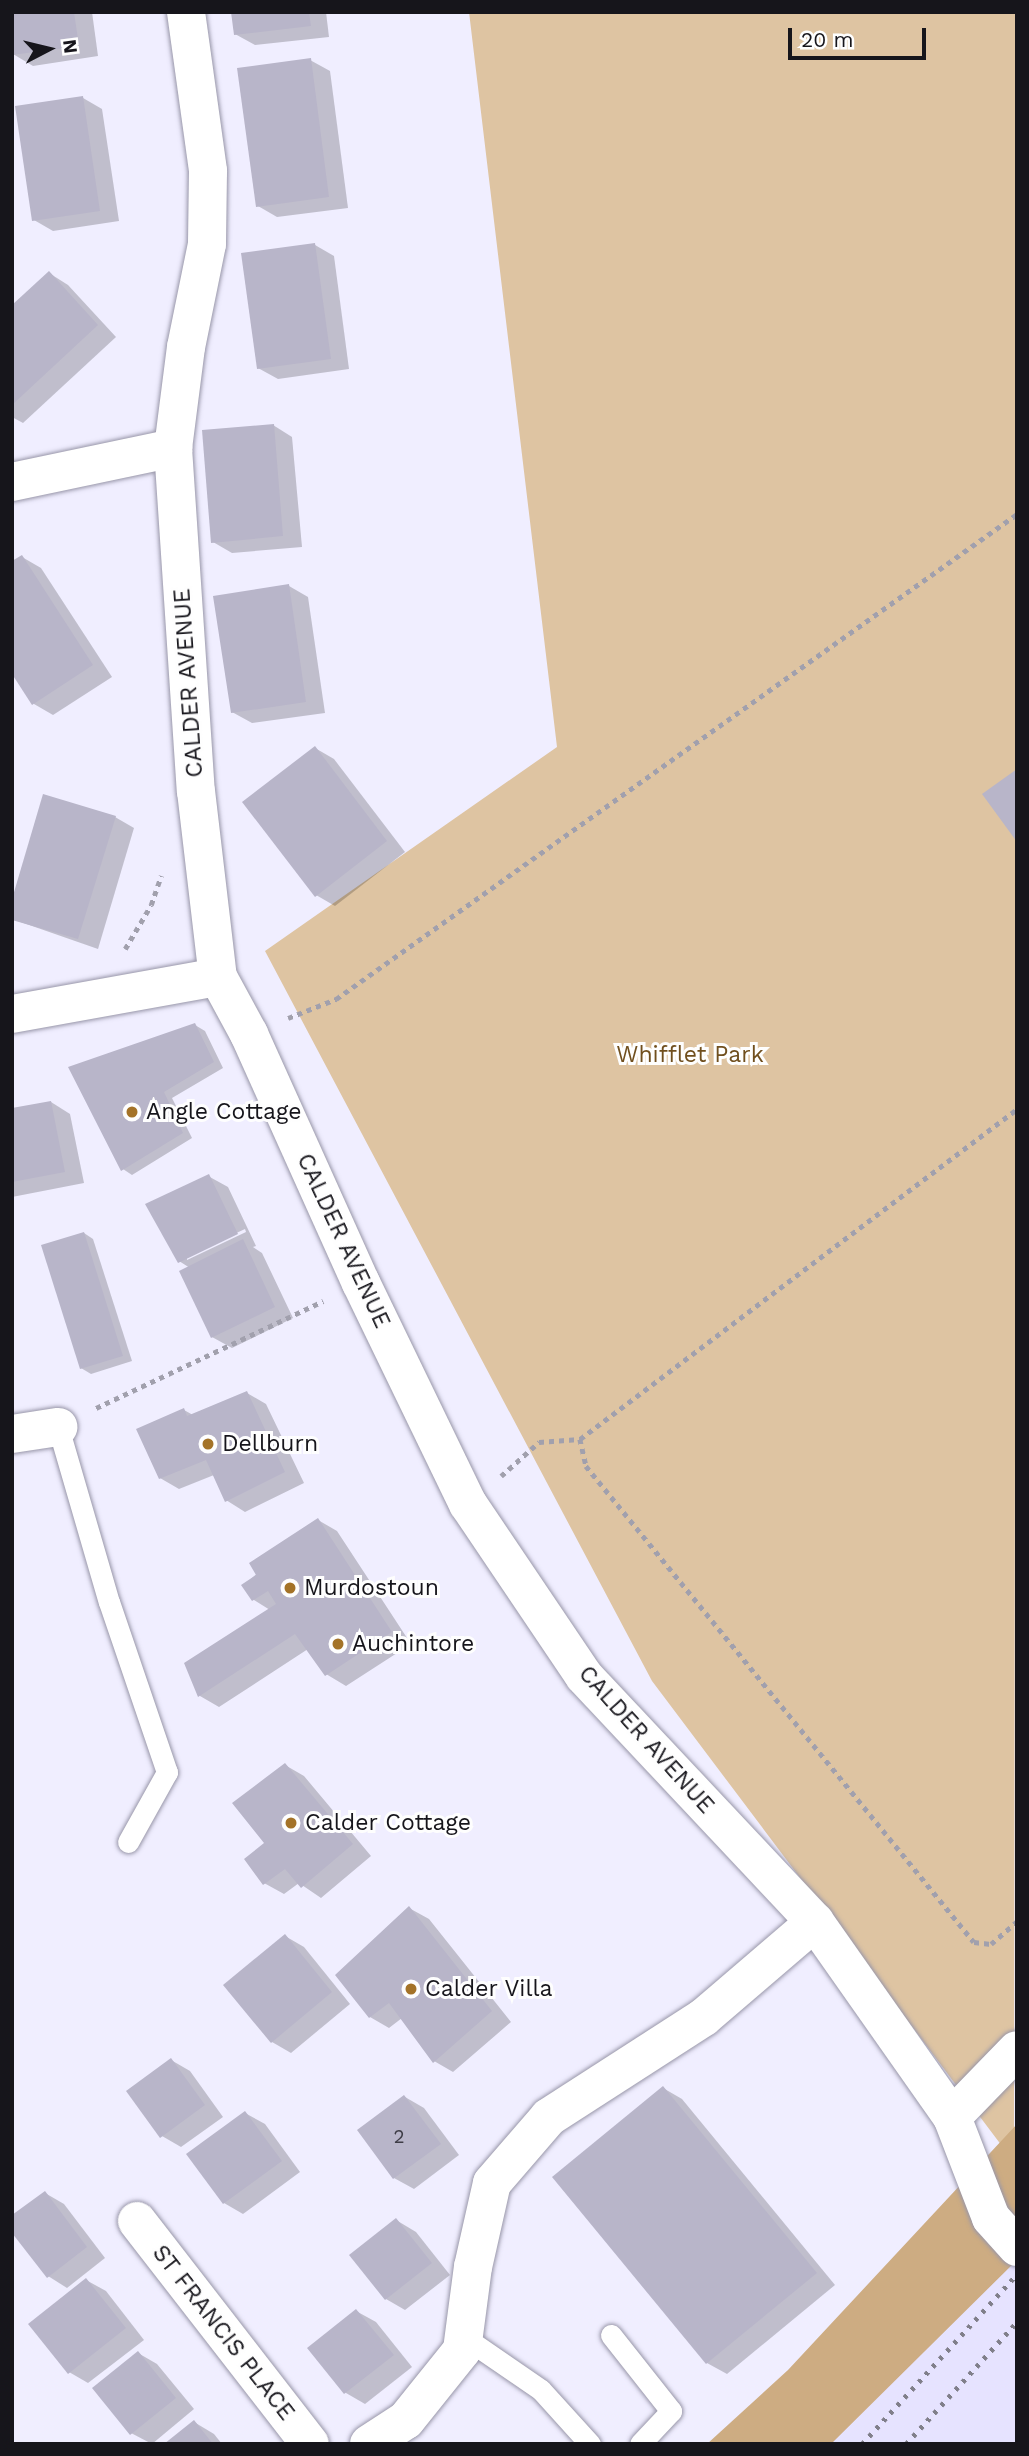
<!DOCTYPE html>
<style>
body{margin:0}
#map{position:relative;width:1029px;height:2456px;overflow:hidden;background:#f0eeff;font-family:"Work Sans",sans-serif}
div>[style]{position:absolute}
.built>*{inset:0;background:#e6e3ff}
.green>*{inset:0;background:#dec4a2}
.forest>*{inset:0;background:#cdac82}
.shadow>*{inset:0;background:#0003}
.building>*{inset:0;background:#b8b5c9}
.path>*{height:4.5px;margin-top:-2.25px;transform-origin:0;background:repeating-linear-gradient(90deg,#a1a0ad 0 5px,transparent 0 10px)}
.roads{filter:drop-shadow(0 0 2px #9896a9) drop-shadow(0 0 2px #9896a9)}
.lane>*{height:21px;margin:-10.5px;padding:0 10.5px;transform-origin:10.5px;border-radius:10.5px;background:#fff}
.street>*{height:38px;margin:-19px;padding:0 19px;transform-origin:19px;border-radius:19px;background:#fff}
.rail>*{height:5px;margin-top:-2.5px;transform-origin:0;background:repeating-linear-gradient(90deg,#807f8a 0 3.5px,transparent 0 10.5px)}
.dots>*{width:19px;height:19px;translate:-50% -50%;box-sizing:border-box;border:4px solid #fefefe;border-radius:50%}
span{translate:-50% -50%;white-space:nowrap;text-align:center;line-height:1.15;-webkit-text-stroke:6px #fefefe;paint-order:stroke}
.number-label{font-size:19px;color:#3e3d46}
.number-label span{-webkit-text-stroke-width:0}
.street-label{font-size:23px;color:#16151b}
.park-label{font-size:23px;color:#704f1e}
.poi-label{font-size:23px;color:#16151b}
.left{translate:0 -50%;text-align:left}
.frame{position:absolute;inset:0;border:14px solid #16151b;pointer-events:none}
.north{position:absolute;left:14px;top:14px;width:70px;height:70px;-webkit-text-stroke:5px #fefefe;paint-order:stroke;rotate:83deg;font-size:19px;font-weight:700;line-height:28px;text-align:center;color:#16151b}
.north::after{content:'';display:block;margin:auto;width:24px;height:32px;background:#16151b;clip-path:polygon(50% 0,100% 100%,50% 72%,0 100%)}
.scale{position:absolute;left:788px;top:28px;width:138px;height:32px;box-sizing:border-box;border:4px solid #16151b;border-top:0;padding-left:9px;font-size:21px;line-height:24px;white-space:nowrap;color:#16151b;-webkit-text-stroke:5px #fefefe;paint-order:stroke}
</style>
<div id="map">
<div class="built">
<i style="clip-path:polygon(1017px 2172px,1017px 2444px,791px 2444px)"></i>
</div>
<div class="green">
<i style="clip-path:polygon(469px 12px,1017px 12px,1014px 2162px,652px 1681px,265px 951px,557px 747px)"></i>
</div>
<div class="forest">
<i style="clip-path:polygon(1017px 2124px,1017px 2260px,831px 2444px,707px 2444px,788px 2370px)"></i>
</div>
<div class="shadow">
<i style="clip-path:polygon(12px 12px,92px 12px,98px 56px,33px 66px,13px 54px)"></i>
<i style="clip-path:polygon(233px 12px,326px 12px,329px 37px,255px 45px,235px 34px)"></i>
<i style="clip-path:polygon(310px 60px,330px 71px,348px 208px,277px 217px,258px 206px)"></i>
<i style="clip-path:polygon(83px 98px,102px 109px,119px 221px,53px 231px,34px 220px)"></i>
<i style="clip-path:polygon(315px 245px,334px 256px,349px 369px,278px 379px,258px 368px)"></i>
<i style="clip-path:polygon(49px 273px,68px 285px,116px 337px,23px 423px,12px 417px,12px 307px)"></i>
<i style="clip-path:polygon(273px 425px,292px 437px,302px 547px,232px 553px,213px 542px)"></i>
<i style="clip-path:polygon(22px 557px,41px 568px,112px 677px,53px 715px,34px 704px)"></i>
<i style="clip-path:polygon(289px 586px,308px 597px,325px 713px,252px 723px,232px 712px)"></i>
<i style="clip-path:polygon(315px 748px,334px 759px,405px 852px,335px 906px,316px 895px)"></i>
<i style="clip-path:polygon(115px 817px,134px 828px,98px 949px,12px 919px)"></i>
<i style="clip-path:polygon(195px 1025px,205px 1031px,223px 1068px,172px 1098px,192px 1138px,132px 1175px,123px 1169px)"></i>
<i style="clip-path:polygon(51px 1102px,70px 1114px,84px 1183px,12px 1197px,12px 1110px)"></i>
<i style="clip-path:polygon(evenodd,208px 1176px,228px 1187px,256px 1246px,253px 1247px,262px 1253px,293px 1318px,232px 1348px,212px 1337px,190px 1268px,179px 1261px,208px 1176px,245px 1229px,246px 1232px,187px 1260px,187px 1256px,245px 1229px)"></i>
<i style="clip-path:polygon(84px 1233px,93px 1239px,132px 1361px,91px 1374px,81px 1368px)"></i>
<i style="clip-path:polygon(247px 1393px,266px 1404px,304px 1483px,245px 1512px,226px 1500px,214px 1475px,179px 1489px,160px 1478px,184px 1410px,193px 1415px)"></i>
<i style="clip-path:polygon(318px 1520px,337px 1531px,411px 1644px,346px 1686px,326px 1674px,308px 1649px,219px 1707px,200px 1696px,193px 1682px,270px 1610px,254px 1600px,244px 1585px)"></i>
<i style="clip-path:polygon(285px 1765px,304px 1776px,371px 1856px,321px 1898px,299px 1883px,284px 1894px,264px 1883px,267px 1843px)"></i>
<i style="clip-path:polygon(409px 1908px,429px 1919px,511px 2022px,453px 2072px,434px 2061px,402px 2018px,389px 2028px,370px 2017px)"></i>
<i style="clip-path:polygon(285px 1936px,304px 1947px,350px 2004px,291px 2053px,272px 2042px)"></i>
<i style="clip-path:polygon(171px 2060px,190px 2071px,223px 2117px,181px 2147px,162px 2136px)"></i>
<i style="clip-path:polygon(663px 2088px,682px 2099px,835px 2285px,727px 2374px,707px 2363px,555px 2178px)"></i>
<i style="clip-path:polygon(405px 2097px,424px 2108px,459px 2155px,414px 2189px,394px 2178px)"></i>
<i style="clip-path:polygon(245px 2113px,265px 2124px,300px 2172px,243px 2214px,224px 2203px)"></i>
<i style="clip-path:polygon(45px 2193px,64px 2204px,105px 2258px,67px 2288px,48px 2276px)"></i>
<i style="clip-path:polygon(396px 2220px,416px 2232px,450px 2275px,405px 2310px,386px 2299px)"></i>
<i style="clip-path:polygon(86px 2280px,106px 2291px,144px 2340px,88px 2383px,69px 2372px)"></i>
<i style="clip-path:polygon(356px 2311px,376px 2322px,412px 2367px,365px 2404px,346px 2393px,309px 2348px)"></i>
<i style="clip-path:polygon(138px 2353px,157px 2364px,194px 2409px,152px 2444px,131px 2433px)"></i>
<i style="clip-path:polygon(194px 2422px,214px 2434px,222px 2444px,167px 2444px)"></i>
</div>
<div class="building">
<i style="clip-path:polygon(12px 12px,74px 12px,79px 46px,12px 55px)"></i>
<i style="clip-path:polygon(231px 12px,309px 12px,311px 26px,234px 35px)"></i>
<i style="clip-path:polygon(311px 58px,329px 197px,256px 207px,237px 68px)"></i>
<i style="clip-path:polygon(83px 96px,100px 211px,32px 221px,15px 106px)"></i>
<i style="clip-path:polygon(315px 243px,331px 359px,257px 369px,241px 253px)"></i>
<i style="clip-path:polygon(49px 271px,98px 325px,12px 405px,12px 305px)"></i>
<i style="clip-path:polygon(274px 424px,283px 536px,211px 543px,202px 430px)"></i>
<i style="clip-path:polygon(22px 555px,93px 665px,32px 705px,12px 674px,12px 561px)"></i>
<i style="clip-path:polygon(289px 584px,306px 702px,231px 713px,213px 596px)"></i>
<i style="clip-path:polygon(315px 746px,387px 841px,315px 897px,242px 802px)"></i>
<i style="clip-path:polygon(1017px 769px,1017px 842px,982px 794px)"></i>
<i style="clip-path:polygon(43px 794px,116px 816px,78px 939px,12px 920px,12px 899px)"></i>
<i style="clip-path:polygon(195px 1023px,214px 1062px,164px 1092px,183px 1133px,121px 1171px,68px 1067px)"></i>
<i style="clip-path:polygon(51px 1101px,65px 1172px,12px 1182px,12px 1108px)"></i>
<i style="clip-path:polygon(209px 1174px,238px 1234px,178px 1263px,145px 1204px)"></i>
<i style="clip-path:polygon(84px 1232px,123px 1356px,80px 1369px,41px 1245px)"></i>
<i style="clip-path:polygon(243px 1239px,275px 1307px,211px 1338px,179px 1271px)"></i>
<i style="clip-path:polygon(247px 1391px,285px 1472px,225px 1502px,206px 1460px,159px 1479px,136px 1429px,184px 1408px,187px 1416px)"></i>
<i style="clip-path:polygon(318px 1518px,392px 1632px,325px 1676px,295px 1634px,198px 1697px,184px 1663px,276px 1604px,268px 1591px,252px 1601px,241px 1585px,256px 1575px,249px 1563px)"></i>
<i style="clip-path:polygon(285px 1763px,353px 1844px,301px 1888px,285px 1869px,263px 1885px,244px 1859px,264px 1843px,232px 1803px)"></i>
<i style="clip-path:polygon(409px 1906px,492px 2011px,433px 2063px,389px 2003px,369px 2018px,335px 1975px)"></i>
<i style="clip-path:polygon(285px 1934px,332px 1992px,271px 2043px,223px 1985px)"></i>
<i style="clip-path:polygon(171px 2058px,205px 2105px,160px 2138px,126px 2091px)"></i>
<i style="clip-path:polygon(663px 2086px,817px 2273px,706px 2364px,552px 2177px)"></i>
<i style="clip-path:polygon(404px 2095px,441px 2144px,393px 2179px,357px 2130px)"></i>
<i style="clip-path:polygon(245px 2111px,282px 2161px,223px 2204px,186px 2154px)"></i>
<i style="clip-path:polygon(45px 2191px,87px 2247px,47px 2278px,12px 2233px,12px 2215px)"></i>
<i style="clip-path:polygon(396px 2218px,432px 2263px,385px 2300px,349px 2255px)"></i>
<i style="clip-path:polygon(86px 2278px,126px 2328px,68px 2374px,28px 2324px)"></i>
<i style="clip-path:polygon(356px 2309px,394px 2355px,344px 2394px,307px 2348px)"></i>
<i style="clip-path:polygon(138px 2351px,176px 2398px,130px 2435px,92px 2388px)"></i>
<i style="clip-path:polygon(194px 2420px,213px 2444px,164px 2444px)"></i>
</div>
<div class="path">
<i style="left:125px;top:949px;width:51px;rotate:-59.4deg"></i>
<i style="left:151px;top:905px;width:31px;rotate:-71deg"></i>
<i style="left:288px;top:1018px;width:52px;rotate:-21.6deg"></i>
<i style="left:336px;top:999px;width:836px;rotate:-35.46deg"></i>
<i style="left:96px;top:1408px;width:251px;rotate:-25.2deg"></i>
<i style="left:580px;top:1439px;width:28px;rotate:77deg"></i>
<i style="left:586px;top:1466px;width:614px;rotate:50.82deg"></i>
<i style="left:974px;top:1942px;width:17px;rotate:7deg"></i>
<i style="left:991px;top:1944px;width:35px;rotate:-41deg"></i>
<i style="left:501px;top:1476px;width:51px;rotate:-41.8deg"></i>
<i style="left:539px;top:1442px;width:41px;rotate:-4.2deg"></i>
<i style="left:580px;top:1439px;width:548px;rotate:-37.06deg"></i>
</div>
<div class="roads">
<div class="lane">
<i style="left:58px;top:1427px;width:182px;rotate:73.8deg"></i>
<i style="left:109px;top:1602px;width:180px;rotate:71.2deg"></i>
<i style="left:167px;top:1772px;width:80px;rotate:119.1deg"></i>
<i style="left:611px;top:2335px;width:97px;rotate:51.7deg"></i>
<i style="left:671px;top:2411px;width:45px;rotate:133.2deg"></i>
<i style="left:464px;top:2337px;width:93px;rotate:34.5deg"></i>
<i style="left:541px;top:2390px;width:73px;rotate:47.8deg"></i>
</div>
<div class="street">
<i style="left:186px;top:12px;width:161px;rotate:82.1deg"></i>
<i style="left:208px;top:171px;width:73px;rotate:90.8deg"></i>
<i style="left:207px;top:244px;width:105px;rotate:101.5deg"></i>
<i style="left:186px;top:347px;width:102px;rotate:97.3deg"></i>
<i style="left:173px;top:448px;width:344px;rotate:86.2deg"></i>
<i style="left:196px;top:791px;width:187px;rotate:83.3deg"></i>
<i style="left:218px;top:977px;width:65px;rotate:61.5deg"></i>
<i style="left:249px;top:1034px;width:273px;rotate:65.8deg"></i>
<i style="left:361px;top:1283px;width:246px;rotate:64.2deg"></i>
<i style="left:468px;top:1504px;width:207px;rotate:56deg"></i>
<i style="left:584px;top:1676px;width:337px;rotate:46.8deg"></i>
<i style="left:815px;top:1922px;width:238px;rotate:54.9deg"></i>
<i style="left:952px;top:2117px;width:108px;rotate:68.9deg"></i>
<i style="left:991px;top:2218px;width:39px;rotate:48deg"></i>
<i style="left:12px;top:482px;width:165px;rotate:-11.9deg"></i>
<i style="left:12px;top:1014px;width:209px;rotate:-10.2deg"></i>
<i style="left:12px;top:1434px;width:47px;rotate:-8.7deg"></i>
<i style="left:952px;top:2117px;width:93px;rotate:-45.9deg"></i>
<i style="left:137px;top:2221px;width:282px;rotate:52.2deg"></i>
<i style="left:369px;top:2444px;width:44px;rotate:-33deg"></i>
<i style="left:406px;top:2420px;width:90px;rotate:-51.3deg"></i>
<i style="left:462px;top:2350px;width:84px;rotate:-82.5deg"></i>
<i style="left:473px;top:2267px;width:86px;rotate:-77.3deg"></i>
<i style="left:492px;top:2183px;width:87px;rotate:-49.2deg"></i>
<i style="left:549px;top:2117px;width:184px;rotate:-32.8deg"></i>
<i style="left:704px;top:2017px;width:146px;rotate:-40.6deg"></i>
</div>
</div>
<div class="rail">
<i style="left:862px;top:2444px;width:230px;rotate:-47.6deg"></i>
<i style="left:906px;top:2444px;width:165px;rotate:-47.7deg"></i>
</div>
<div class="dots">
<i style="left:132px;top:1112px;background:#a47328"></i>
<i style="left:208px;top:1444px;background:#a47328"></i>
<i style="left:290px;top:1588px;background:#a47328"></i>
<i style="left:338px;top:1644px;background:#a47328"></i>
<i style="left:291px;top:1823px;background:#a47328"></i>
<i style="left:411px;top:1989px;background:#a47328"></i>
</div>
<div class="number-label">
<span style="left:399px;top:2137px">2</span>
</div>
<div class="street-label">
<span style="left:189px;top:683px;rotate:-94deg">CALDER AVENUE</span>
<span style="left:343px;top:1241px;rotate:65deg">CALDER AVENUE</span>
<span style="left:646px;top:1740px;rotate:48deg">CALDER AVENUE</span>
<span style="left:223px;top:2333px;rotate:52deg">ST FRANCIS PLACE</span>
</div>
<div class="park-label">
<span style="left:690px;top:1055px">Whifflet Park</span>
</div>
<div class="poi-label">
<span class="left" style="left:146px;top:1112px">Angle Cottage</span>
<span class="left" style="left:222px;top:1444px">Dellburn</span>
<span class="left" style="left:304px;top:1588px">Murdostoun</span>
<span class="left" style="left:352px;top:1644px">Auchintore</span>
<span class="left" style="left:305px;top:1823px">Calder Cottage</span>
<span class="left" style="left:425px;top:1989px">Calder Villa</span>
</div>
<div class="frame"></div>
<div class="north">N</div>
<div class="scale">20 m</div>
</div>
